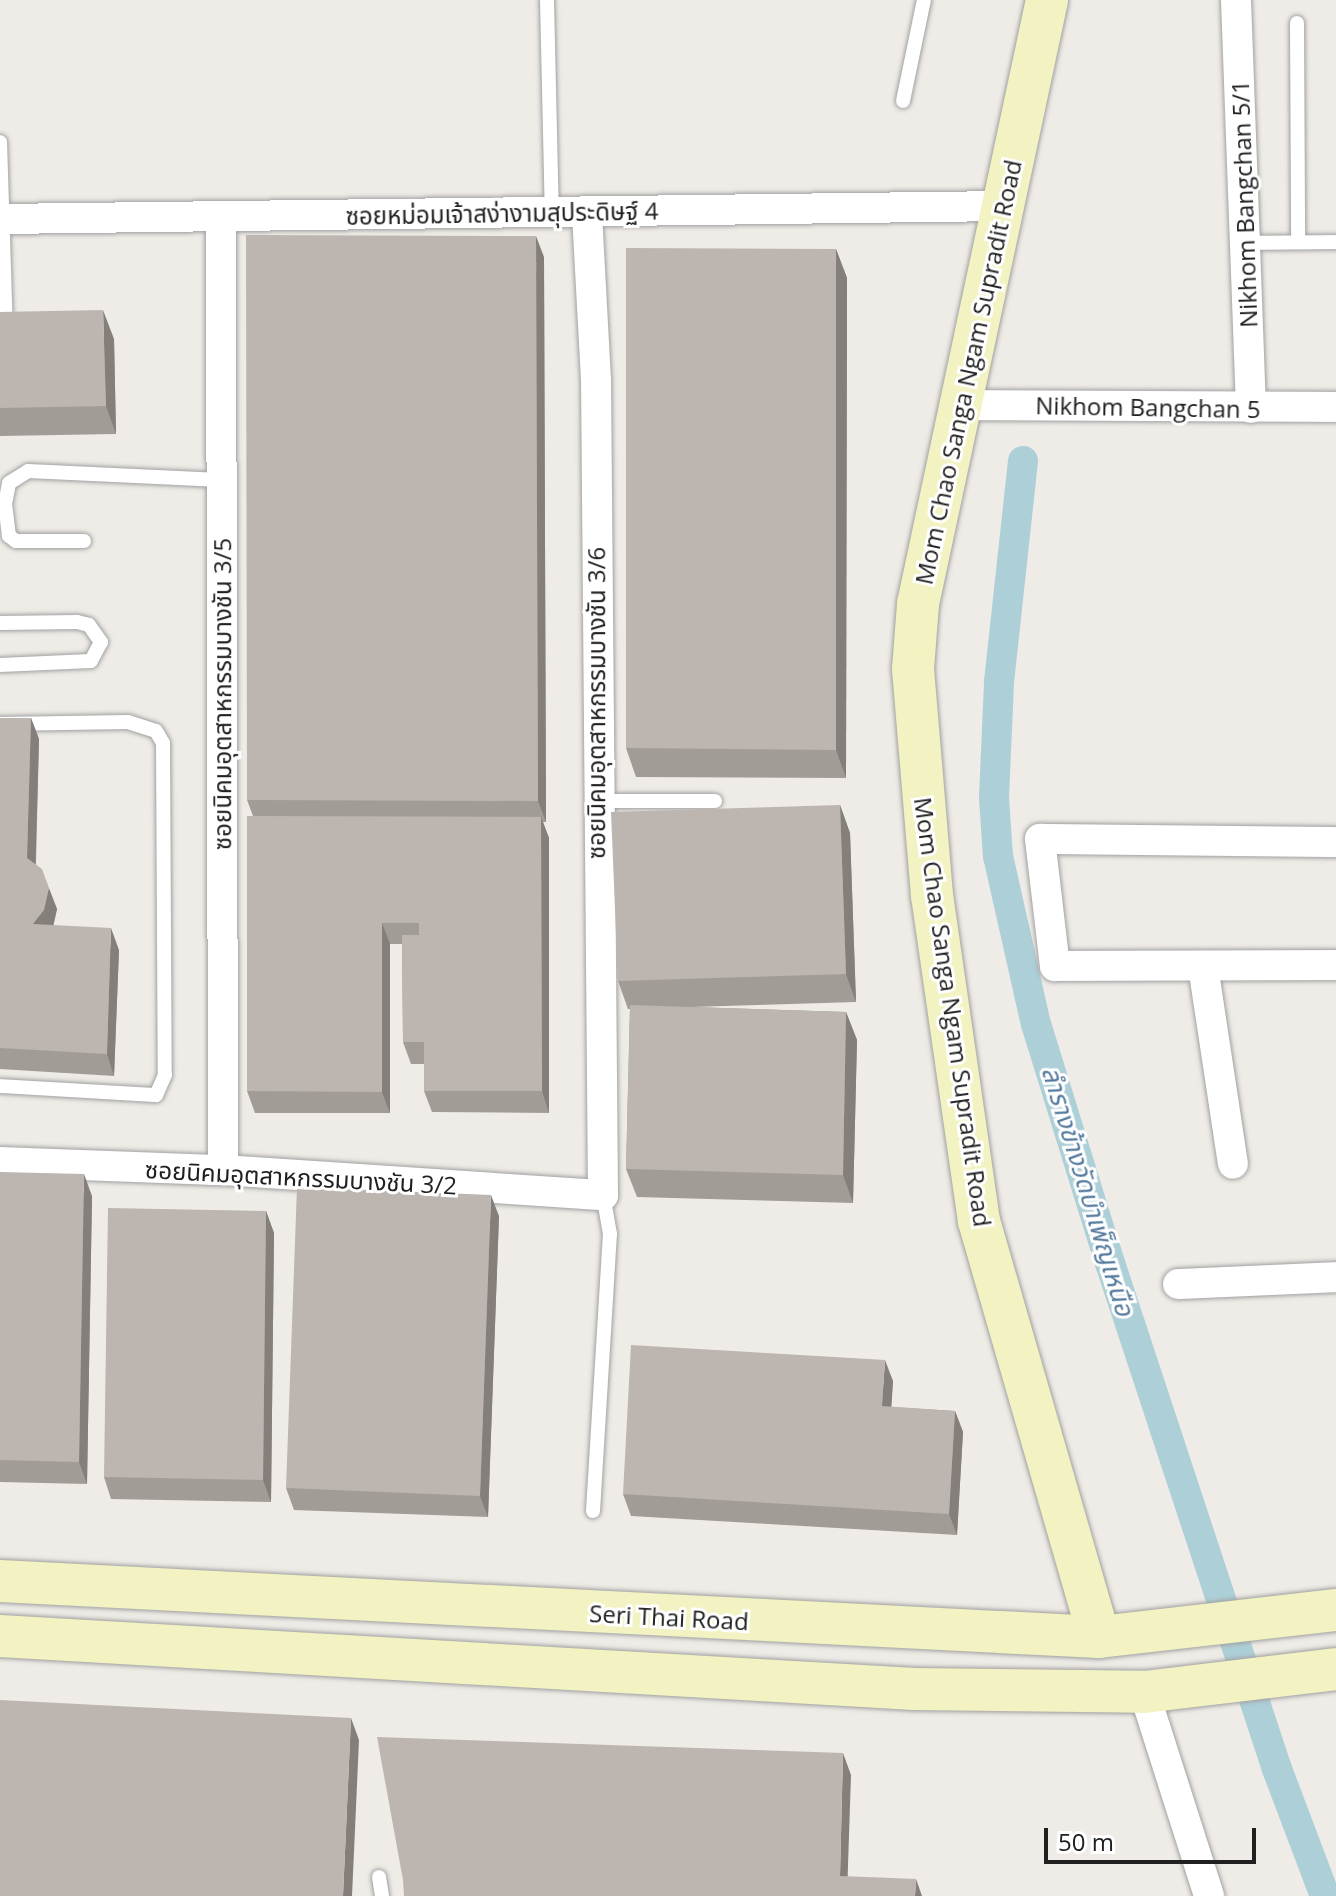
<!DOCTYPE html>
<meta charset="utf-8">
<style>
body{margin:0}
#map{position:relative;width:1336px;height:1896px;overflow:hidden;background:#efece7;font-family:"Open Sans","Noto Sans Thai",sans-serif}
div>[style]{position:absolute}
.canal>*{height:30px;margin:-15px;padding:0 15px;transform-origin:15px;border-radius:15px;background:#adcfd7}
.roads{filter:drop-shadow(0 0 2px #a1a1a1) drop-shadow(0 0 2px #a1a1a1)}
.lane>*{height:14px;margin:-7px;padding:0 7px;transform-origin:7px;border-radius:7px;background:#fff}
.street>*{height:30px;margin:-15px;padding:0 15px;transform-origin:15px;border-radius:15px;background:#fff}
.secondary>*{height:42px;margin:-21px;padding:0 21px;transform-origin:21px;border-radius:21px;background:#f2f2c2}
.wall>*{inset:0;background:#a29c97}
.shaded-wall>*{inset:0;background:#847f7b}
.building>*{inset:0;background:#bcb5b0}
span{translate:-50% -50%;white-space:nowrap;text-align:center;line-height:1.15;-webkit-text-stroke:6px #fff;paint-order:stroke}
.street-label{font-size:24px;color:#202020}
.water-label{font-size:26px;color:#547a9d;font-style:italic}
.scale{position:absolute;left:1044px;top:1828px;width:212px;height:36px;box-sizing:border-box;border:4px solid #202020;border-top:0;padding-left:10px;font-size:24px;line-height:28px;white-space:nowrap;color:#202020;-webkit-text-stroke:6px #fff;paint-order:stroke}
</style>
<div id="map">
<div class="canal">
<i style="left:1023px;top:461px;width:223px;rotate:96.2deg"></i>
<i style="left:999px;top:683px;width:115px;rotate:92.5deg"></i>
<i style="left:994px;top:798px;width:58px;rotate:86.1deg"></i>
<i style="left:998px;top:856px;width:172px;rotate:77.3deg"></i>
<i style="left:1036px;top:1024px;width:250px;rotate:72.8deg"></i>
<i style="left:1110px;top:1263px;width:533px;rotate:71.74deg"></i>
<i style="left:1277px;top:1769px;width:136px;rotate:69.3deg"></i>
</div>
<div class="roads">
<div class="lane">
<i style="left:547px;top:0;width:213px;rotate:88.7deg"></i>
<i style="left:1297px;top:23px;width:219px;rotate:89.7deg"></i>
<i style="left:903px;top:101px;width:103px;rotate:-78.3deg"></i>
<i style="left:0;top:142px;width:187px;rotate:88.2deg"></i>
<i style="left:1245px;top:243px;width:91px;rotate:-0.6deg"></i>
<i style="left:84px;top:541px;width:68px;rotate:180deg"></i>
<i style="left:16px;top:541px;width:9px;rotate:-144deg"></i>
<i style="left:9px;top:536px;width:32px;rotate:-97deg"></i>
<i style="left:5px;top:504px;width:21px;rotate:-79deg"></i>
<i style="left:9px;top:483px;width:22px;rotate:-32deg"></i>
<i style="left:28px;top:471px;width:193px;rotate:2.7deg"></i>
<i style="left:0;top:623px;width:77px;rotate:-0.7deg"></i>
<i style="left:77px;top:622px;width:12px;rotate:14deg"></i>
<i style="left:89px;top:625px;width:21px;rotate:55deg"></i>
<i style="left:101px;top:642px;width:21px;rotate:118deg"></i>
<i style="left:91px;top:661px;width:91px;rotate:177.5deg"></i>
<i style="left:0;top:724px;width:128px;rotate:-0.9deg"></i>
<i style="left:128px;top:722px;width:29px;rotate:18deg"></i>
<i style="left:156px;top:731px;width:14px;rotate:60deg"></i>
<i style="left:163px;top:743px;width:332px;rotate:89.7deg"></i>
<i style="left:165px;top:1075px;width:22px;rotate:114deg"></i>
<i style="left:156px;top:1095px;width:156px;rotate:-176.7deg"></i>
<i style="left:596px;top:801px;width:119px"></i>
<i style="left:593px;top:1511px;width:278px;rotate:-86.5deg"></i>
<i style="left:610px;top:1234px;width:40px;rotate:-100deg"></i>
<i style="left:379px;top:1877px;width:19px;rotate:81deg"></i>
</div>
<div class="street">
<i style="left:1236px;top:0;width:408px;rotate:87.9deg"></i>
<i style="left:221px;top:217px;width:953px;rotate:89.88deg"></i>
<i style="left:0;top:219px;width:1003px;rotate:-0.74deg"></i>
<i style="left:959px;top:405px;width:377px;rotate:0.3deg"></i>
<i style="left:1336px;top:842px;width:296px;rotate:-179.4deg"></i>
<i style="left:1040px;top:839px;width:128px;rotate:83.3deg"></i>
<i style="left:1055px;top:966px;width:281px;rotate:-0.2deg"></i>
<i style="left:1203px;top:966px;width:200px;rotate:81.4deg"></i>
<i style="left:0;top:1162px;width:223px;rotate:2.1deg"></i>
<i style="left:223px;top:1170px;width:381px;rotate:3.8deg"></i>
<i style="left:603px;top:1195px;width:815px;rotate:-90.49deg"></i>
<i style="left:596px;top:380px;width:168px;rotate:-93.1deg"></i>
<i style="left:1178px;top:1284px;width:158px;rotate:-2.5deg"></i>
<i style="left:1144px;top:1692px;width:214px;rotate:72.3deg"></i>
</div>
<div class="secondary">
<i style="left:1047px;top:0;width:618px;rotate:102.06deg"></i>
<i style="left:918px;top:604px;width:65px;rotate:94.4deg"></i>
<i style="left:913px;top:669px;width:227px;rotate:85.2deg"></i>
<i style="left:932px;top:895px;width:329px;rotate:81.8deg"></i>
<i style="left:979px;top:1221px;width:433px;rotate:73.9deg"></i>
<i style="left:0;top:1581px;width:1100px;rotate:2.92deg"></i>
<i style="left:1099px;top:1637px;width:239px;rotate:-6.5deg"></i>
<i style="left:0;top:1636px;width:916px;rotate:3.32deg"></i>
<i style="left:914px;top:1689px;width:230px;rotate:0.7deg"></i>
<i style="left:1144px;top:1692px;width:193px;rotate:-6.8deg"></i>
</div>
</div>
<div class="wall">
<i style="clip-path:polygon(836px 249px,847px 278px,846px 778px,636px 777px,626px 748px)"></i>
<i style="clip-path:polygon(544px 257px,546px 822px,543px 822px,549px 838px,549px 1113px,432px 1112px,424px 1091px,424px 1064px,411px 1064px,403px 1042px,402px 944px,390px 944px,390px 1113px,255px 1113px,247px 1091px,253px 816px,247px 800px)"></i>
<i style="clip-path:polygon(0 312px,114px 339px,116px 434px,0 436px)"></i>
<i style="clip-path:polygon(0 718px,31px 718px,39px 739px,36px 864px,57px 909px,53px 925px,119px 950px,114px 1076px,0 1069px)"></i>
<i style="clip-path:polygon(840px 805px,850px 833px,856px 1002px,692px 1007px,846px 1012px,857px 1040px,853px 1203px,637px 1197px,626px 1169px,630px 1009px,628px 1009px,618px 981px)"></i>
<i style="clip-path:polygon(0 1172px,92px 1196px,87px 1484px,0 1482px)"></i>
<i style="clip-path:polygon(266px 1211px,274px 1233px,271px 1502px,111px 1499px,104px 1477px)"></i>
<i style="clip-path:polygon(499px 1216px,488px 1517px,294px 1510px,286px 1488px)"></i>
<i style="clip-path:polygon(893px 1381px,891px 1407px,955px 1411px,963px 1432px,957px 1535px,631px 1516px,623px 1494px)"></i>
</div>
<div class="shaded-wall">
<i style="clip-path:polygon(536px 236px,544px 257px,546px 822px,538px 801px)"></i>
<i style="clip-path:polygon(836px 249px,847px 278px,846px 778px,836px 750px)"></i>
<i style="clip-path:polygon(103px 310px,114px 339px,116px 434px,106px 406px)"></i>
<i style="clip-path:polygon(31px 718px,39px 739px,35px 880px,27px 858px)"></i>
<i style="clip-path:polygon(840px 805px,850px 833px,856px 1002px,846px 974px)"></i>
<i style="clip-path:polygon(541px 817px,549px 838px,549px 1113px,542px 1091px)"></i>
<i style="clip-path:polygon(49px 888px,57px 909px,52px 932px,33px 924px)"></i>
<i style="clip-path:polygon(382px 923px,390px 944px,390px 1113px,382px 1092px)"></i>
<i style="clip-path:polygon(111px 928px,119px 950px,114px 1076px,107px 1054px)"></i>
<i style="clip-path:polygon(846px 1012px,857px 1040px,853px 1203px,843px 1175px)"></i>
<i style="clip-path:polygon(84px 1174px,92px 1196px,87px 1484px,79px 1462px)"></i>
<i style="clip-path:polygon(491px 1195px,499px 1216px,488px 1517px,480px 1496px)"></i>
<i style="clip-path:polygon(266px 1211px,274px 1233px,271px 1502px,263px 1480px)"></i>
<i style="clip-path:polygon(885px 1360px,893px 1381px,890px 1428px,882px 1406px)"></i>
<i style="clip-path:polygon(955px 1411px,963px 1432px,957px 1535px,949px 1514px)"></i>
<i style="clip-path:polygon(351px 1718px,359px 1740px,352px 1896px,343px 1896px)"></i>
<i style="clip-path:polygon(843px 1753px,851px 1775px,847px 1896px,840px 1876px)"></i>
<i style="clip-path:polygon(916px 1879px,922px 1896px,915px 1896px)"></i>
</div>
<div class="building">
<i style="clip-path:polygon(246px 235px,536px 236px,538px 801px,247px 800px)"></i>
<i style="clip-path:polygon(626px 248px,836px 249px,836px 750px,626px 748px)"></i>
<i style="clip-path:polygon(103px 310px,106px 406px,0 408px,0 312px)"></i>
<i style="clip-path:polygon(0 718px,31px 718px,27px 858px,42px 869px,49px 888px,44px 910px,33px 924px,111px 928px,107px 1054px,0 1048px)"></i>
<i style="clip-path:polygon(840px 805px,846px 974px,618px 981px,611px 812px)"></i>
<i style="clip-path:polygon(247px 816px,541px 817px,542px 1091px,424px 1091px,424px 1042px,403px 1042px,402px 935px,419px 935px,419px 923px,382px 923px,382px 1092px,247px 1091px)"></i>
<i style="clip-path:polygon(630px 1005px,846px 1012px,843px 1175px,626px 1169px)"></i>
<i style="clip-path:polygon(0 1172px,84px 1174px,79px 1462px,0 1460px)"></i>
<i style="clip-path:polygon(297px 1187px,491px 1195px,480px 1496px,286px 1488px)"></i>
<i style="clip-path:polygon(108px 1208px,266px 1211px,263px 1480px,104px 1477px)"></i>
<i style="clip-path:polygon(631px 1345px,885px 1360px,882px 1406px,955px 1411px,949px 1514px,623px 1494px)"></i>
<i style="clip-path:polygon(0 1700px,351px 1718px,343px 1896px,0 1896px)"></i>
<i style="clip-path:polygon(377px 1737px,843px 1753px,840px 1876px,916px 1879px,915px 1896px,404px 1896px,403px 1880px)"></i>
</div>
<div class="street-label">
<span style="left:1244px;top:204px;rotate:-92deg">Nikhom Bangchan 5/1</span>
<span style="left:502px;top:213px;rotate:-1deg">ซอยหม่อมเจ้าสง่างามสุประดิษฐ์ 4</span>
<span style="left:968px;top:372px;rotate:-78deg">Mom Chao Sanga Ngam Supradit Road</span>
<span style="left:1148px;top:407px;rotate:1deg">Nikhom Bangchan 5</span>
<span style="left:222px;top:694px;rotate:-90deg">ซอยนิคมอุตสาหกรรมบางชัน 3/5</span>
<span style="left:596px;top:703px;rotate:-90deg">ซอยนิคมอุตสาหกรรมบางชัน 3/6</span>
<span style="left:953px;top:1012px;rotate:82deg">Mom Chao Sanga Ngam Supradit Road</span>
<span style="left:301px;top:1177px;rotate:3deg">ซอยนิคมอุตสาหกรรมบางชัน 3/2</span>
<span style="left:669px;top:1617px;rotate:3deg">Seri Thai Road</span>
</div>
<div class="water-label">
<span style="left:1088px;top:1191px;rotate:73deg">ลำรางข้างวัดบำเพ็ญเหนือ</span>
</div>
<div class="scale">50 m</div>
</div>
